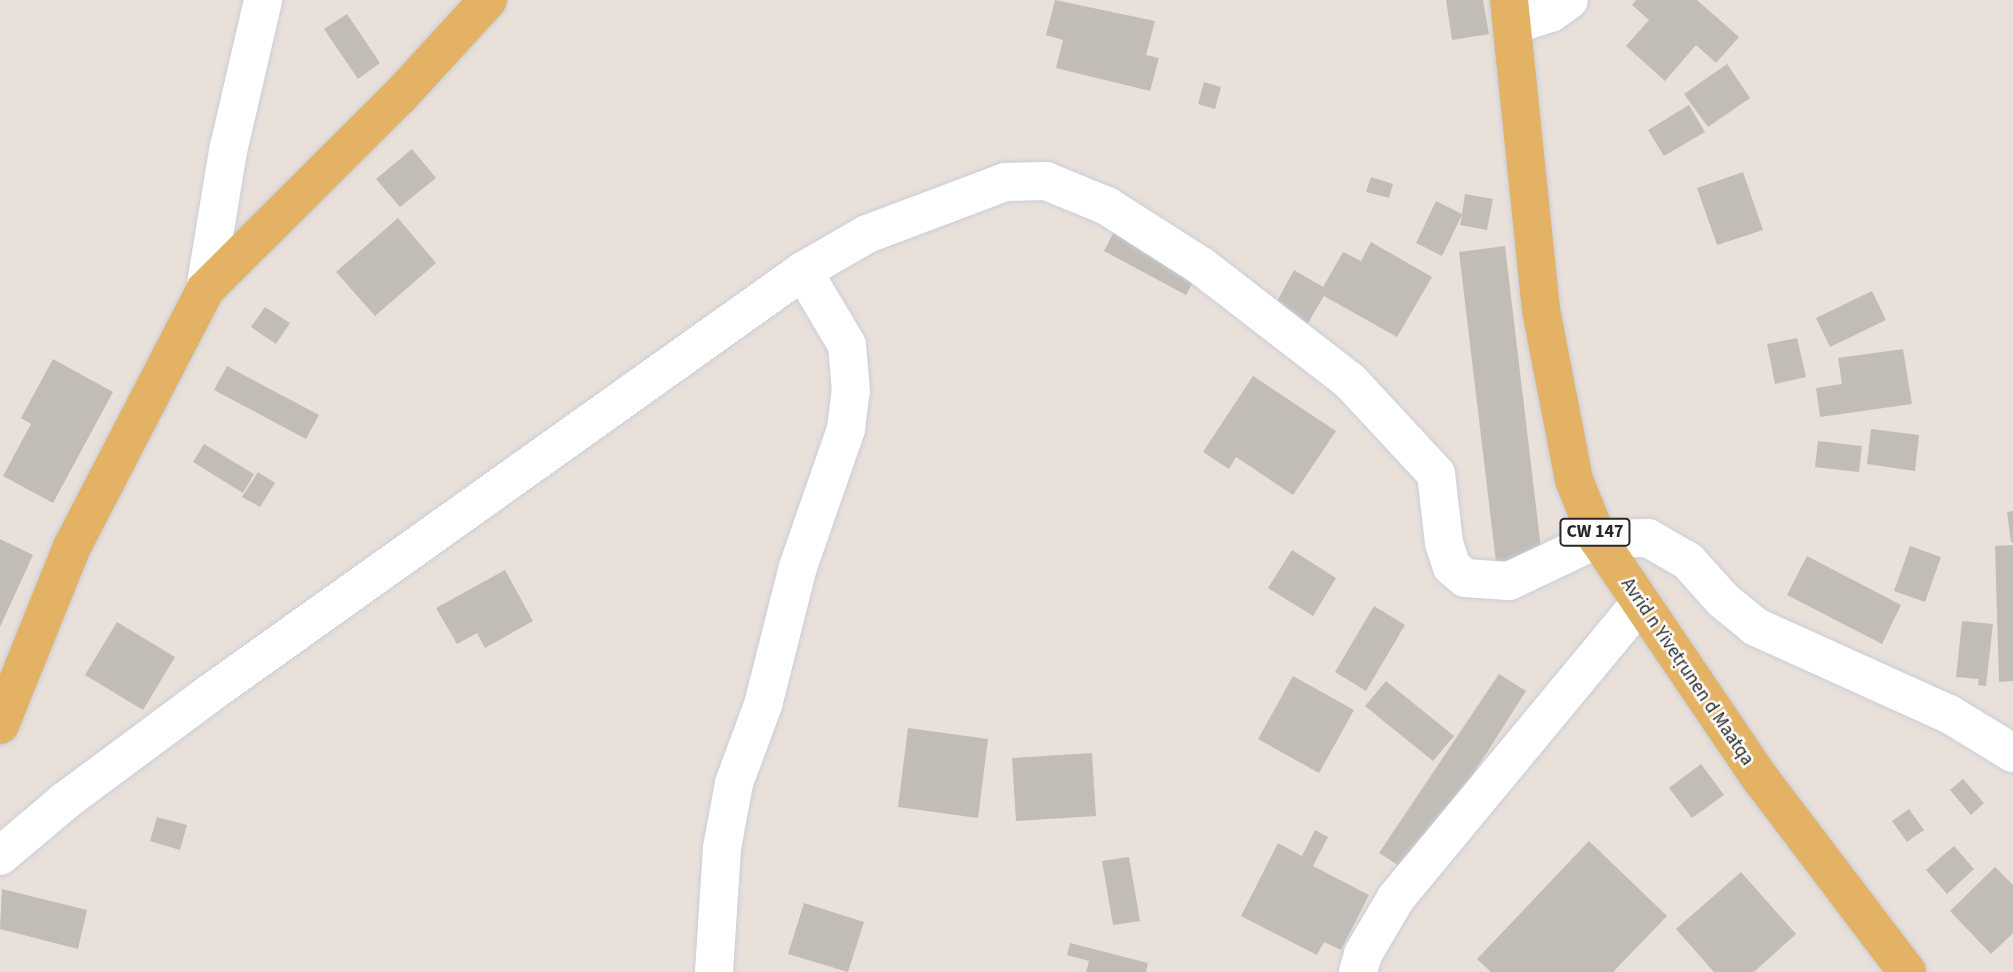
<!DOCTYPE html>
<meta charset="utf-8">
<style>
body{margin:0}
#map{position:relative;width:2013px;height:972px;overflow:hidden;background:#e9e0da;font-family:"Source Sans 3",sans-serif}
div>[style]{position:absolute}
.building>*{inset:0;background:#c1bcb6}
.roads{filter:drop-shadow(0 0 2px #c9ced8) drop-shadow(0 0 2px #c9ced8)}
.minor>*{height:38px;margin:-19px;padding:0 19px;transform-origin:19px;border-radius:19px;background:#fff}
.major>*{height:38px;margin:-19px;padding:0 19px;transform-origin:19px;border-radius:19px;background:#e3b265}
span{translate:-50% -50%;white-space:nowrap;text-align:center;line-height:1.15;-webkit-text-stroke:5px #fff;paint-order:stroke}
.shield-label span{padding:2px 5px;background:#fff;border:2px solid;border-radius:5px;-webkit-text-stroke-width:0}
.shield-label{font-size:18px;color:#282828;font-weight:700}
.street-label{font-size:19px;color:#282828}
</style>
<div id="map">
<div class="building">
<i style="clip-path:polygon(1055px 0,1155px 21px,1146px 55px,1159px 58px,1150px 91px,1056px 68px,1063px 40px,1046px 35px)"></i>
<i style="clip-path:polygon(1446px 0,1483px 0,1489px 34px,1452px 40px)"></i>
<i style="clip-path:polygon(1636px 0,1697px 0,1739px 37px,1716px 63px,1696px 45px,1665px 81px,1626px 46px,1649px 20px,1632px 5px)"></i>
<i style="clip-path:polygon(347px 14px,380px 63px,358px 79px,324px 29px)"></i>
<i style="clip-path:polygon(1727px 64px,1750px 98px,1708px 127px,1684px 94px)"></i>
<i style="clip-path:polygon(1204px 82px,1221px 87px,1215px 109px,1198px 104px)"></i>
<i style="clip-path:polygon(1689px 105px,1705px 132px,1664px 156px,1648px 130px)"></i>
<i style="clip-path:polygon(412px 149px,436px 178px,400px 207px,376px 179px)"></i>
<i style="clip-path:polygon(1743px 172px,1763px 230px,1717px 245px,1697px 188px)"></i>
<i style="clip-path:polygon(1371px 177px,1393px 184px,1389px 198px,1366px 192px)"></i>
<i style="clip-path:polygon(1465px 194px,1493px 199px,1487px 230px,1460px 225px,1462px 215px,1442px 256px,1416px 243px,1436px 201px,1462px 214px)"></i>
<i style="clip-path:polygon(398px 218px,436px 263px,375px 316px,336px 272px)"></i>
<i style="clip-path:polygon(1117px 226px,1199px 271px,1186px 295px,1104px 251px)"></i>
<i style="clip-path:polygon(1371px 242px,1432px 277px,1397px 337px,1324px 296px,1308px 323px,1275px 305px,1294px 270px,1323px 287px,1343px 252px,1361px 261px)"></i>
<i style="clip-path:polygon(1505px 246px,1542px 557px,1496px 562px,1459px 252px)"></i>
<i style="clip-path:polygon(1872px 291px,1886px 320px,1830px 347px,1816px 318px)"></i>
<i style="clip-path:polygon(265px 307px,290px 323px,276px 344px,251px 327px)"></i>
<i style="clip-path:polygon(1797px 338px,1806px 377px,1775px 384px,1767px 344px)"></i>
<i style="clip-path:polygon(1903px 349px,1912px 404px,1820px 417px,1816px 388px,1842px 384px,1838px 358px)"></i>
<i style="clip-path:polygon(53px 359px,113px 392px,53px 503px,3px 476px,31px 424px,21px 418px)"></i>
<i style="clip-path:polygon(227px 366px,319px 415px,306px 439px,214px 390px)"></i>
<i style="clip-path:polygon(1253px 376px,1336px 431px,1293px 495px,1236px 457px,1229px 469px,1203px 452px)"></i>
<i style="clip-path:polygon(1871px 429px,1919px 435px,1915px 471px,1867px 464px)"></i>
<i style="clip-path:polygon(1818px 441px,1862px 446px,1859px 472px,1815px 467px)"></i>
<i style="clip-path:polygon(204px 444px,254px 474px,243px 493px,193px 462px)"></i>
<i style="clip-path:polygon(258px 472px,275px 483px,260px 507px,242px 497px)"></i>
<i style="clip-path:polygon(2013px 511px,2013px 542px,2011px 542px,2007px 512px)"></i>
<i style="clip-path:polygon(0 539px,33px 555px,0 627px)"></i>
<i style="clip-path:polygon(2013px 545px,2013px 681px,1999px 682px,1995px 546px)"></i>
<i style="clip-path:polygon(1910px 546px,1941px 557px,1925px 602px,1894px 591px)"></i>
<i style="clip-path:polygon(1292px 550px,1336px 578px,1313px 616px,1268px 588px)"></i>
<i style="clip-path:polygon(1807px 556px,1901px 605px,1882px 644px,1787px 595px)"></i>
<i style="clip-path:polygon(505px 570px,533px 621px,485px 648px,477px 633px,457px 644px,436px 608px)"></i>
<i style="clip-path:polygon(1374px 606px,1405px 625px,1366px 691px,1335px 672px)"></i>
<i style="clip-path:polygon(1962px 621px,1993px 624px,1986px 686px,1978px 685px,1979px 679px,1956px 677px)"></i>
<i style="clip-path:polygon(117px 622px,175px 657px,143px 710px,85px 675px)"></i>
<i style="clip-path:polygon(1499px 674px,1526px 691px,1410px 873px,1379px 853px)"></i>
<i style="clip-path:polygon(1293px 676px,1354px 710px,1319px 773px,1258px 739px)"></i>
<i style="clip-path:polygon(1386px 681px,1454px 736px,1433px 761px,1365px 706px)"></i>
<i style="clip-path:polygon(908px 728px,988px 739px,978px 818px,898px 807px)"></i>
<i style="clip-path:polygon(1092px 753px,1096px 816px,1016px 821px,1012px 758px)"></i>
<i style="clip-path:polygon(1701px 764px,1724px 795px,1692px 818px,1669px 788px)"></i>
<i style="clip-path:polygon(1963px 779px,1984px 803px,1971px 815px,1950px 790px)"></i>
<i style="clip-path:polygon(1909px 809px,1924px 830px,1907px 842px,1892px 821px)"></i>
<i style="clip-path:polygon(157px 817px,187px 825px,180px 850px,150px 841px)"></i>
<i style="clip-path:polygon(1315px 830px,1328px 837px,1313px 866px,1369px 895px,1341px 950px,1324px 942px,1317px 955px,1241px 916px,1278px 843px,1302px 856px)"></i>
<i style="clip-path:polygon(1589px 841px,1667px 916px,1613px 972px,1491px 972px,1477px 959px)"></i>
<i style="clip-path:polygon(1954px 846px,1974px 869px,1947px 894px,1926px 870px)"></i>
<i style="clip-path:polygon(1129px 857px,1140px 921px,1113px 925px,1102px 861px)"></i>
<i style="clip-path:polygon(1995px 867px,2013px 885px,2013px 933px,1991px 954px,1950px 911px)"></i>
<i style="clip-path:polygon(1741px 872px,1796px 934px,1754px 972px,1714px 972px,1676px 929px)"></i>
<i style="clip-path:polygon(2px 889px,87px 910px,78px 949px,0 929px)"></i>
<i style="clip-path:polygon(804px 903px,864px 922px,848px 972px,788px 954px)"></i>
<i style="clip-path:polygon(1070px 943px,1148px 963px,1146px 972px,1086px 972px,1089px 961px,1067px 955px)"></i>
</div>
<div class="roads">
<div class="minor">
<i style="left:1513px;top:25px;width:40px;rotate:-18deg"></i>
<i style="left:1551px;top:13px;width:22px;rotate:-36deg"></i>
<i style="left:205px;top:290px;width:141px;rotate:-80.6deg"></i>
<i style="left:228px;top:151px;width:155px;rotate:-76.9deg"></i>
<i style="left:0;top:856px;width:85px;rotate:-40.2deg"></i>
<i style="left:65px;top:801px;width:179px;rotate:-36.6deg"></i>
<i style="left:209px;top:694px;width:729px;rotate:-35.46deg"></i>
<i style="left:803px;top:271px;width:74px;rotate:-30deg"></i>
<i style="left:867px;top:234px;width:147px;rotate:-20.6deg"></i>
<i style="left:1005px;top:182px;width:41px;rotate:-1.4deg"></i>
<i style="left:1046px;top:181px;width:66px;rotate:22.3deg"></i>
<i style="left:1107px;top:206px;width:112px;rotate:32.6deg"></i>
<i style="left:1201px;top:266px;width:188px;rotate:37.7deg"></i>
<i style="left:1350px;top:381px;width:127px;rotate:47.2deg"></i>
<i style="left:1436px;top:474px;width:69px;rotate:83.4deg"></i>
<i style="left:1444px;top:543px;width:25px;rotate:72deg"></i>
<i style="left:1452px;top:567px;width:17px;rotate:40deg"></i>
<i style="left:1465px;top:578px;width:44px;rotate:3.9deg"></i>
<i style="left:1509px;top:581px;width:98px;rotate:-25.3deg"></i>
<i style="left:1598px;top:539px;width:50px;rotate:-1.1deg"></i>
<i style="left:1648px;top:538px;width:46px;rotate:29.9deg"></i>
<i style="left:1688px;top:561px;width:52px;rotate:48.1deg"></i>
<i style="left:1723px;top:600px;width:43px;rotate:39.3deg"></i>
<i style="left:1756px;top:627px;width:212px;rotate:24.3deg"></i>
<i style="left:1949px;top:714px;width:75px;rotate:31.4deg"></i>
<i style="left:714px;top:972px;width:124px;rotate:-86.3deg"></i>
<i style="left:722px;top:848px;width:66px;rotate:-79.5deg"></i>
<i style="left:734px;top:783px;width:83px;rotate:-69.6deg"></i>
<i style="left:763px;top:705px;width:142px;rotate:-75.8deg"></i>
<i style="left:798px;top:567px;width:146px;rotate:-70.8deg"></i>
<i style="left:846px;top:429px;width:38px;rotate:-83deg"></i>
<i style="left:851px;top:391px;width:46px;rotate:-95deg"></i>
<i style="left:847px;top:345px;width:86px;rotate:-120.7deg"></i>
<i style="left:1358px;top:972px;width:19px;rotate:-74deg"></i>
<i style="left:1363px;top:954px;width:65px;rotate:-59.5deg"></i>
<i style="left:1396px;top:898px;width:381px;rotate:-50.4deg"></i>
</div>
<div class="major">
<i style="left:1509px;top:0;width:312px;rotate:84.1deg"></i>
<i style="left:1541px;top:310px;width:173px;rotate:79deg"></i>
<i style="left:1574px;top:480px;width:64px;rotate:67.9deg"></i>
<i style="left:1598px;top:539px;width:289px;rotate:55.9deg"></i>
<i style="left:1760px;top:778px;width:243px;rotate:52.8deg"></i>
<i style="left:0;top:725px;width:192px;rotate:-68deg"></i>
<i style="left:72px;top:547px;width:289px;rotate:-62.6deg"></i>
<i style="left:205px;top:290px;width:275px;rotate:-44.9deg"></i>
<i style="left:400px;top:96px;width:130px;rotate:-47.5deg"></i>
</div>
</div>
<div class="shield-label">
<span style="left:1595px;top:532px">CW 147</span>
</div>
<div class="street-label">
<span style="left:1687px;top:672px;rotate:56deg">Avrid n Yivetṛunen d Maatqa</span>
</div>
</div>
